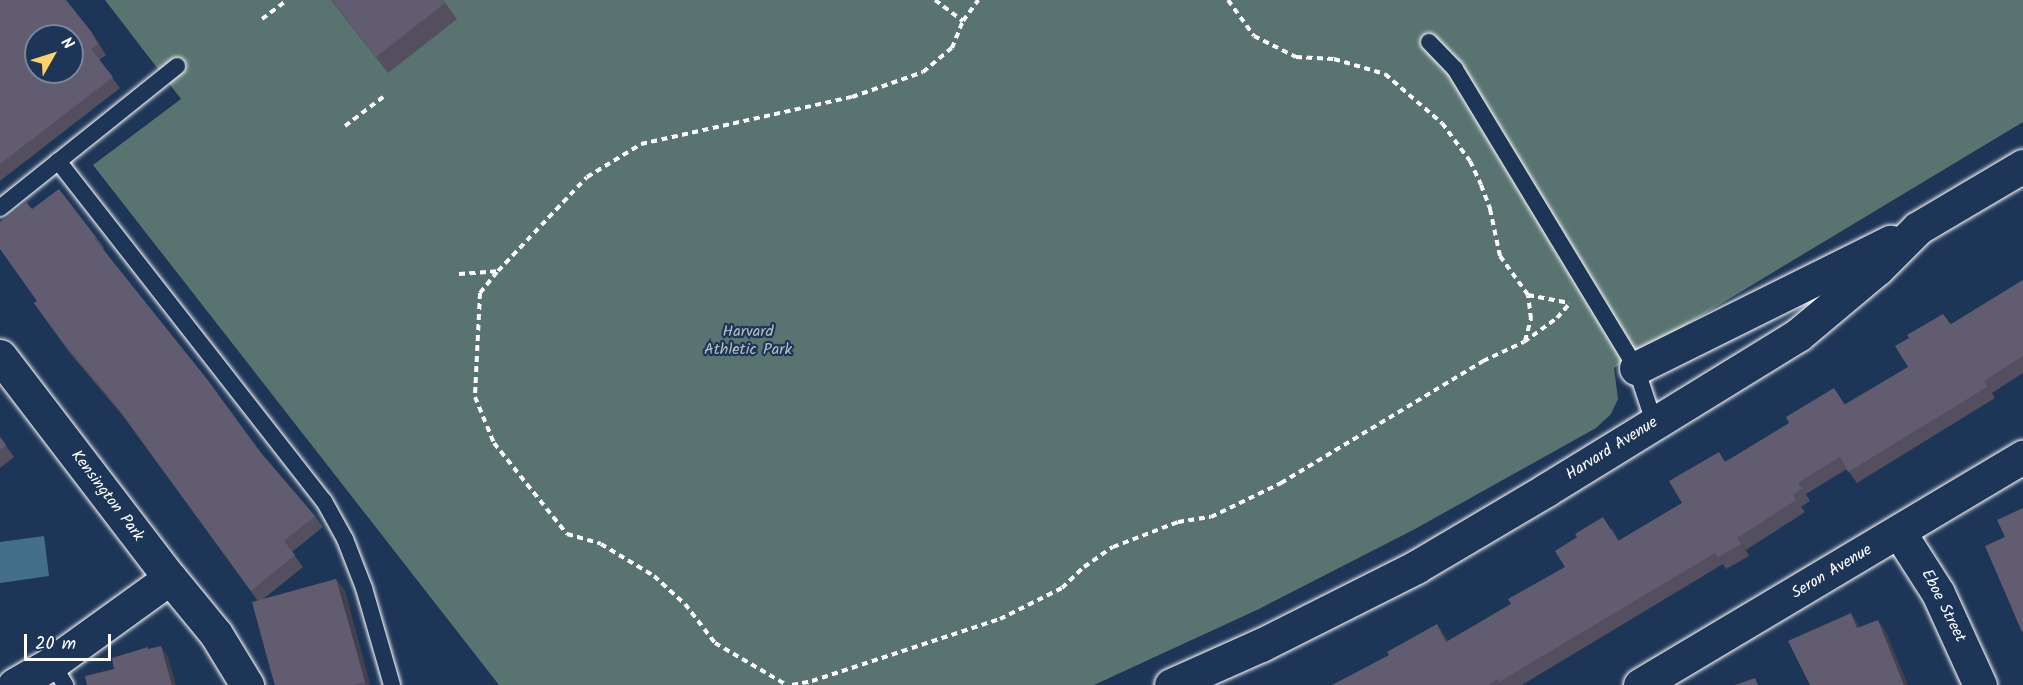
<!DOCTYPE html>
<style>
body{margin:0}
#map{position:relative;width:2023px;height:685px;overflow:hidden;background:#1d3557;font-family:Kalam,sans-serif}
div>[style]{position:absolute}
.green>*{inset:0;background:#587370}
.water>*{inset:0;background:#446f8b}
.path>*{height:4px;margin-top:-2px;transform-origin:0;background:repeating-linear-gradient(90deg,#fff 0 6px,transparent 0 10.5px)}
.roads{filter:drop-shadow(0 0 2px #fff) drop-shadow(0 0 2px #fff)}
.lane>*{height:16px;margin:-8px;padding:0 8px;transform-origin:8px;border-radius:8px;background:#1d3557}
.street>*{height:33px;margin:-16.5px;padding:0 16.5px;transform-origin:16.5px;border-radius:16.5px;background:#1d3557}
.secondary>*{height:33px;margin:-16.5px;padding:0 16.5px;transform-origin:16.5px;border-radius:16.5px;background:#1d3557}
.wall>*{inset:0;background:#534f5f}
.shaded-wall>*{inset:0;background:#44404e}
.building>*{inset:0;background:#615c6f}
span{translate:-50% -50%;white-space:nowrap;text-align:center;line-height:1.15;-webkit-text-stroke:4.5px #1d3557;paint-order:stroke}
.park-label{font-size:16px;color:#b4c0bf}
.street-label{font-size:16px;color:#fff}
.north{position:absolute;left:24px;top:24px;width:60px;height:60px;box-sizing:border-box;background:#1d3557;border:2px solid #77869a;border-radius:50%;rotate:51deg;font-size:16px;font-weight:700;line-height:24px;text-align:center;color:#fff}
.north::after{content:'';display:block;margin:auto;width:21px;height:27px;background:#ffd166;clip-path:polygon(50% 0,100% 100%,50% 72%,0 100%)}
.scale{position:absolute;left:24px;top:634px;width:87px;height:27px;box-sizing:border-box;border:3px solid #fff;border-top:0;padding-left:8px;font-size:18px;line-height:21px;white-space:nowrap;color:#fff;-webkit-text-stroke:4px #1d3557;paint-order:stroke}
</style>
<div id="map">
<div class="green">
<i style="clip-path:polygon(105px 0,2023px 0,2023px 122px,1614px 368px,1618px 399px,1611px 414px,1596px 428px,1415px 529px,1259px 609px,1094px 685px,499px 685px,93px 165px,181px 99px)"></i>
</div>
<div class="water">
<i style="clip-path:polygon(44px 536px,49px 576px,0 583px,0 542px)"></i>
</div>
<div class="path">
<i style="left:935px;top:0;width:35px;rotate:37deg"></i>
<i style="left:1228px;top:0;width:44px;rotate:54.2deg"></i>
<i style="left:1254px;top:36px;width:47px;rotate:26.6deg"></i>
<i style="left:1296px;top:57px;width:38px;rotate:3deg"></i>
<i style="left:1334px;top:59px;width:53px;rotate:16.4deg"></i>
<i style="left:1385px;top:74px;width:75px;rotate:40.7deg"></i>
<i style="left:1442px;top:123px;width:47px;rotate:53.6deg"></i>
<i style="left:1470px;top:161px;width:26px;rotate:65deg"></i>
<i style="left:1481px;top:185px;width:26px;rotate:69deg"></i>
<i style="left:1490px;top:209px;width:48px;rotate:78deg"></i>
<i style="left:1500px;top:256px;width:48px;rotate:54.3deg"></i>
<i style="left:1528px;top:295px;width:42px;rotate:11deg"></i>
<i style="left:262px;top:19px;width:31px;rotate:-37deg"></i>
<i style="left:345px;top:126px;width:48px;rotate:-37.3deg"></i>
<i style="left:497px;top:272px;width:27px;rotate:129deg"></i>
<i style="left:480px;top:293px;width:104px;rotate:92.8deg"></i>
<i style="left:475px;top:397px;width:50px;rotate:67.6deg"></i>
<i style="left:494px;top:443px;width:117px;rotate:51.3deg"></i>
<i style="left:567px;top:534px;width:35px;rotate:16deg"></i>
<i style="left:601px;top:544px;width:62px;rotate:31.1deg"></i>
<i style="left:654px;top:576px;width:42px;rotate:42.1deg"></i>
<i style="left:685px;top:604px;width:49px;rotate:52.4deg"></i>
<i style="left:715px;top:643px;width:83px;rotate:30.3deg"></i>
<i style="left:459px;top:274px;width:39px;rotate:-4deg"></i>
<i style="left:498px;top:271px;width:129px;rotate:-46.6deg"></i>
<i style="left:587px;top:177px;width:63px;rotate:-31.4deg"></i>
<i style="left:641px;top:144px;width:216px;rotate:-12.6deg"></i>
<i style="left:852px;top:97px;width:75px;rotate:-19.4deg"></i>
<i style="left:923px;top:72px;width:38px;rotate:-40deg"></i>
<i style="left:952px;top:48px;width:29px;rotate:-68deg"></i>
<i style="left:963px;top:21px;width:26px;rotate:-54deg"></i>
<i style="left:1525px;top:341px;width:23px;rotate:-75deg"></i>
<i style="left:1531px;top:319px;width:24px;rotate:-97deg"></i>
<i style="left:792px;top:685px;width:20px;rotate:-11deg"></i>
<i style="left:812px;top:681px;width:198px;rotate:-18.3deg"></i>
<i style="left:1000px;top:619px;width:69px;rotate:-26.6deg"></i>
<i style="left:1062px;top:588px;width:30px;rotate:-44deg"></i>
<i style="left:1084px;top:567px;width:35px;rotate:-35deg"></i>
<i style="left:1113px;top:547px;width:70px;rotate:-21deg"></i>
<i style="left:1178px;top:522px;width:33px;rotate:-9deg"></i>
<i style="left:1211px;top:517px;width:78px;rotate:-25.9deg"></i>
<i style="left:1281px;top:483px;width:236px;rotate:-31.1deg"></i>
<i style="left:1483px;top:361px;width:45px;rotate:-24.9deg"></i>
<i style="left:1524px;top:342px;width:41px;rotate:-36deg"></i>
<i style="left:1557px;top:318px;width:20px;rotate:-49deg"></i>
</div>
<div class="roads">
<div class="lane">
<i style="left:1429px;top:42px;width:37px;rotate:46deg"></i>
<i style="left:1455px;top:69px;width:350px;rotate:58.8deg"></i>
<i style="left:1636px;top:368px;width:57px;rotate:71.6deg"></i>
<i style="left:58px;top:161px;width:432px;rotate:52deg"></i>
<i style="left:324px;top:501px;width:43px;rotate:61.1deg"></i>
<i style="left:345px;top:539px;width:53px;rotate:68.8deg"></i>
<i style="left:364px;top:588px;width:101px;rotate:73.9deg"></i>
<i style="left:0;top:208px;width:227px;rotate:-38.7deg"></i>
<i style="left:52px;top:663px;width:26px;rotate:59deg"></i>
</div>
<div class="street">
<i style="left:0;top:356px;width:280px;rotate:52.6deg"></i>
<i style="left:170px;top:578px;width:72px;rotate:50.6deg"></i>
<i style="left:216px;top:634px;width:60px;rotate:58.7deg"></i>
<i style="left:1899px;top:532px;width:72px;rotate:57.4deg"></i>
<i style="left:1938px;top:593px;width:101px;rotate:65.5deg"></i>
<i style="left:14px;top:685px;width:44px;rotate:-30.1deg"></i>
<i style="left:52px;top:663px;width:145px;rotate:-35.8deg"></i>
<i style="left:1640px;top:685px;width:446px;rotate:-30.8deg"></i>
</div>
<div class="secondary">
<i style="left:1636px;top:368px;width:284px;rotate:-26.4deg"></i>
<i style="left:1171px;top:685px;width:98px;rotate:-24deg"></i>
<i style="left:1261px;top:645px;width:174px;rotate:-26.7deg"></i>
<i style="left:1416px;top:567px;width:151px;rotate:-30.6deg"></i>
<i style="left:1546px;top:490px;width:296px;rotate:-31.6deg"></i>
<i style="left:1798px;top:335px;width:103px;rotate:-39.9deg"></i>
<i style="left:1877px;top:269px;width:58px;rotate:-45deg"></i>
<i style="left:1918px;top:228px;width:122px;rotate:-30.6deg"></i>
</div>
</div>
<div class="wall">
<i style="clip-path:polygon(0 0,90px 30px,106px 55px,99px 60px,120px 88px,0 181px)"></i>
<i style="clip-path:polygon(331px 0,443px 0,457px 19px,388px 73px)"></i>
<i style="clip-path:polygon(32px 209px,96px 237px,104px 248px,103px 249px,261px 453px,315px 516px,323px 527px,292px 552px,303px 567px,262px 600px,336px 579px,345px 591px,370px 685px,275px 685px,258px 601px,123px 416px,69px 352px,34px 303px,37px 301px)"></i>
<i style="clip-path:polygon(2023px 280px,2023px 373px,1992px 393px,1995px 398px,1857px 483px,1847px 469px,1806px 494px,1810px 501px,1801px 507px,1805px 512px,1746px 550px,1749px 556px,1726px 569px,1723px 564px,1522px 685px,1332px 685px,1445px 636px,1448px 641px,1511px 604px,1565px 567px,1612px 529px,1619px 541px,1682px 503px,1726px 461px,1845px 404px,1908px 367px,1909px 338px,1943px 314px,1951px 324px)"></i>
<i style="clip-path:polygon(0 437px,14px 457px,0 468px)"></i>
</div>
<div class="shaded-wall">
<i style="clip-path:polygon(90px 30px,98px 41px,106px 55px,98px 44px)"></i>
<i style="clip-path:polygon(1737px 538px,1746px 550px,1749px 556px)"></i>
<i style="clip-path:polygon(336px 579px,345px 591px,370px 685px,367px 685px,365px 682px)"></i>
<i style="clip-path:polygon(1851px 613px,1859px 625px,1865px 640px,1857px 628px)"></i>
<i style="clip-path:polygon(1878px 620px,1886px 632px,1908px 685px,1904px 685px)"></i>
<i style="clip-path:polygon(1437px 624px,1445px 636px,1455px 654px,1446px 642px)"></i>
<i style="clip-path:polygon(161px 646px,168px 657px,176px 685px,172px 685px)"></i>
</div>
<div class="building">
<i style="clip-path:polygon(evenodd,0 0,66px 0,90px 30px,98px 44px,91px 49px,113px 77px,0 164px,0 0,36px 36px,72px 36px,72px 72px,36px 72px,36px 36px)"></i>
<i style="clip-path:polygon(332px 0,443px 0,445px 3px,376px 57px)"></i>
<i style="clip-path:polygon(59px 189px,96px 237px,94px 238px,207px 379px,261px 453px,315px 516px,284px 541px,295px 555px,251px 591px,115px 404px,61px 340px,34px 303px,37px 301px,0 249px,0 222px,26px 202px,32px 209px)"></i>
<i style="clip-path:polygon(2023px 280px,2023px 356px,1984px 381px,1987px 387px,1848px 472px,1840px 457px,1798px 483px,1802px 489px,1793px 495px,1796px 500px,1737px 538px,1741px 544px,1718px 557px,1715px 553px,1499px 682px,1498px 679px,1488px 685px,1332px 685px,1389px 655px,1387px 652px,1437px 624px,1446px 642px,1511px 604px,1508px 599px,1565px 567px,1555px 551px,1577px 537px,1575px 534px,1603px 517px,1618px 541px,1682px 503px,1669px 481px,1719px 452px,1725px 462px,1789px 423px,1786px 417px,1834px 388px,1845px 405px,1908px 367px,1895px 346px,1909px 338px,1907px 335px,1943px 314px,1950px 325px)"></i>
<i style="clip-path:polygon(0 437px,6px 445px,0 450px)"></i>
<i style="clip-path:polygon(2023px 508px,2023px 631px,2022px 632px,1985px 546px,2005px 537px,1997px 520px)"></i>
<i style="clip-path:polygon(336px 579px,365px 682px,354px 685px,275px 685px,271px 672px,252px 602px)"></i>
<i style="clip-path:polygon(1851px 613px,1857px 628px,1878px 620px,1904px 685px,1810px 685px,1788px 641px)"></i>
<i style="clip-path:polygon(161px 646px,172px 685px,87px 685px,85px 676px,114px 669px,112px 658px,148px 647px,148px 649px)"></i>
<i style="clip-path:polygon(1755px 678px,1758px 685px,1735px 685px)"></i>
</div>
<div class="park-label">
<span style="left:748px;top:341px">Harvard<br>Athletic Park</span>
</div>
<div class="street-label">
<span style="left:1612px;top:449px;rotate:-32deg">Harvard Avenue</span>
<span style="left:107px;top:496px;rotate:53deg">Kensington Park</span>
<span style="left:1832px;top:572px;rotate:-31deg">Seron Avenue</span>
<span style="left:1943px;top:606px;rotate:63deg">Eboe Street</span>
</div>
<div class="north">N</div>
<div class="scale">20 m</div>
</div>
